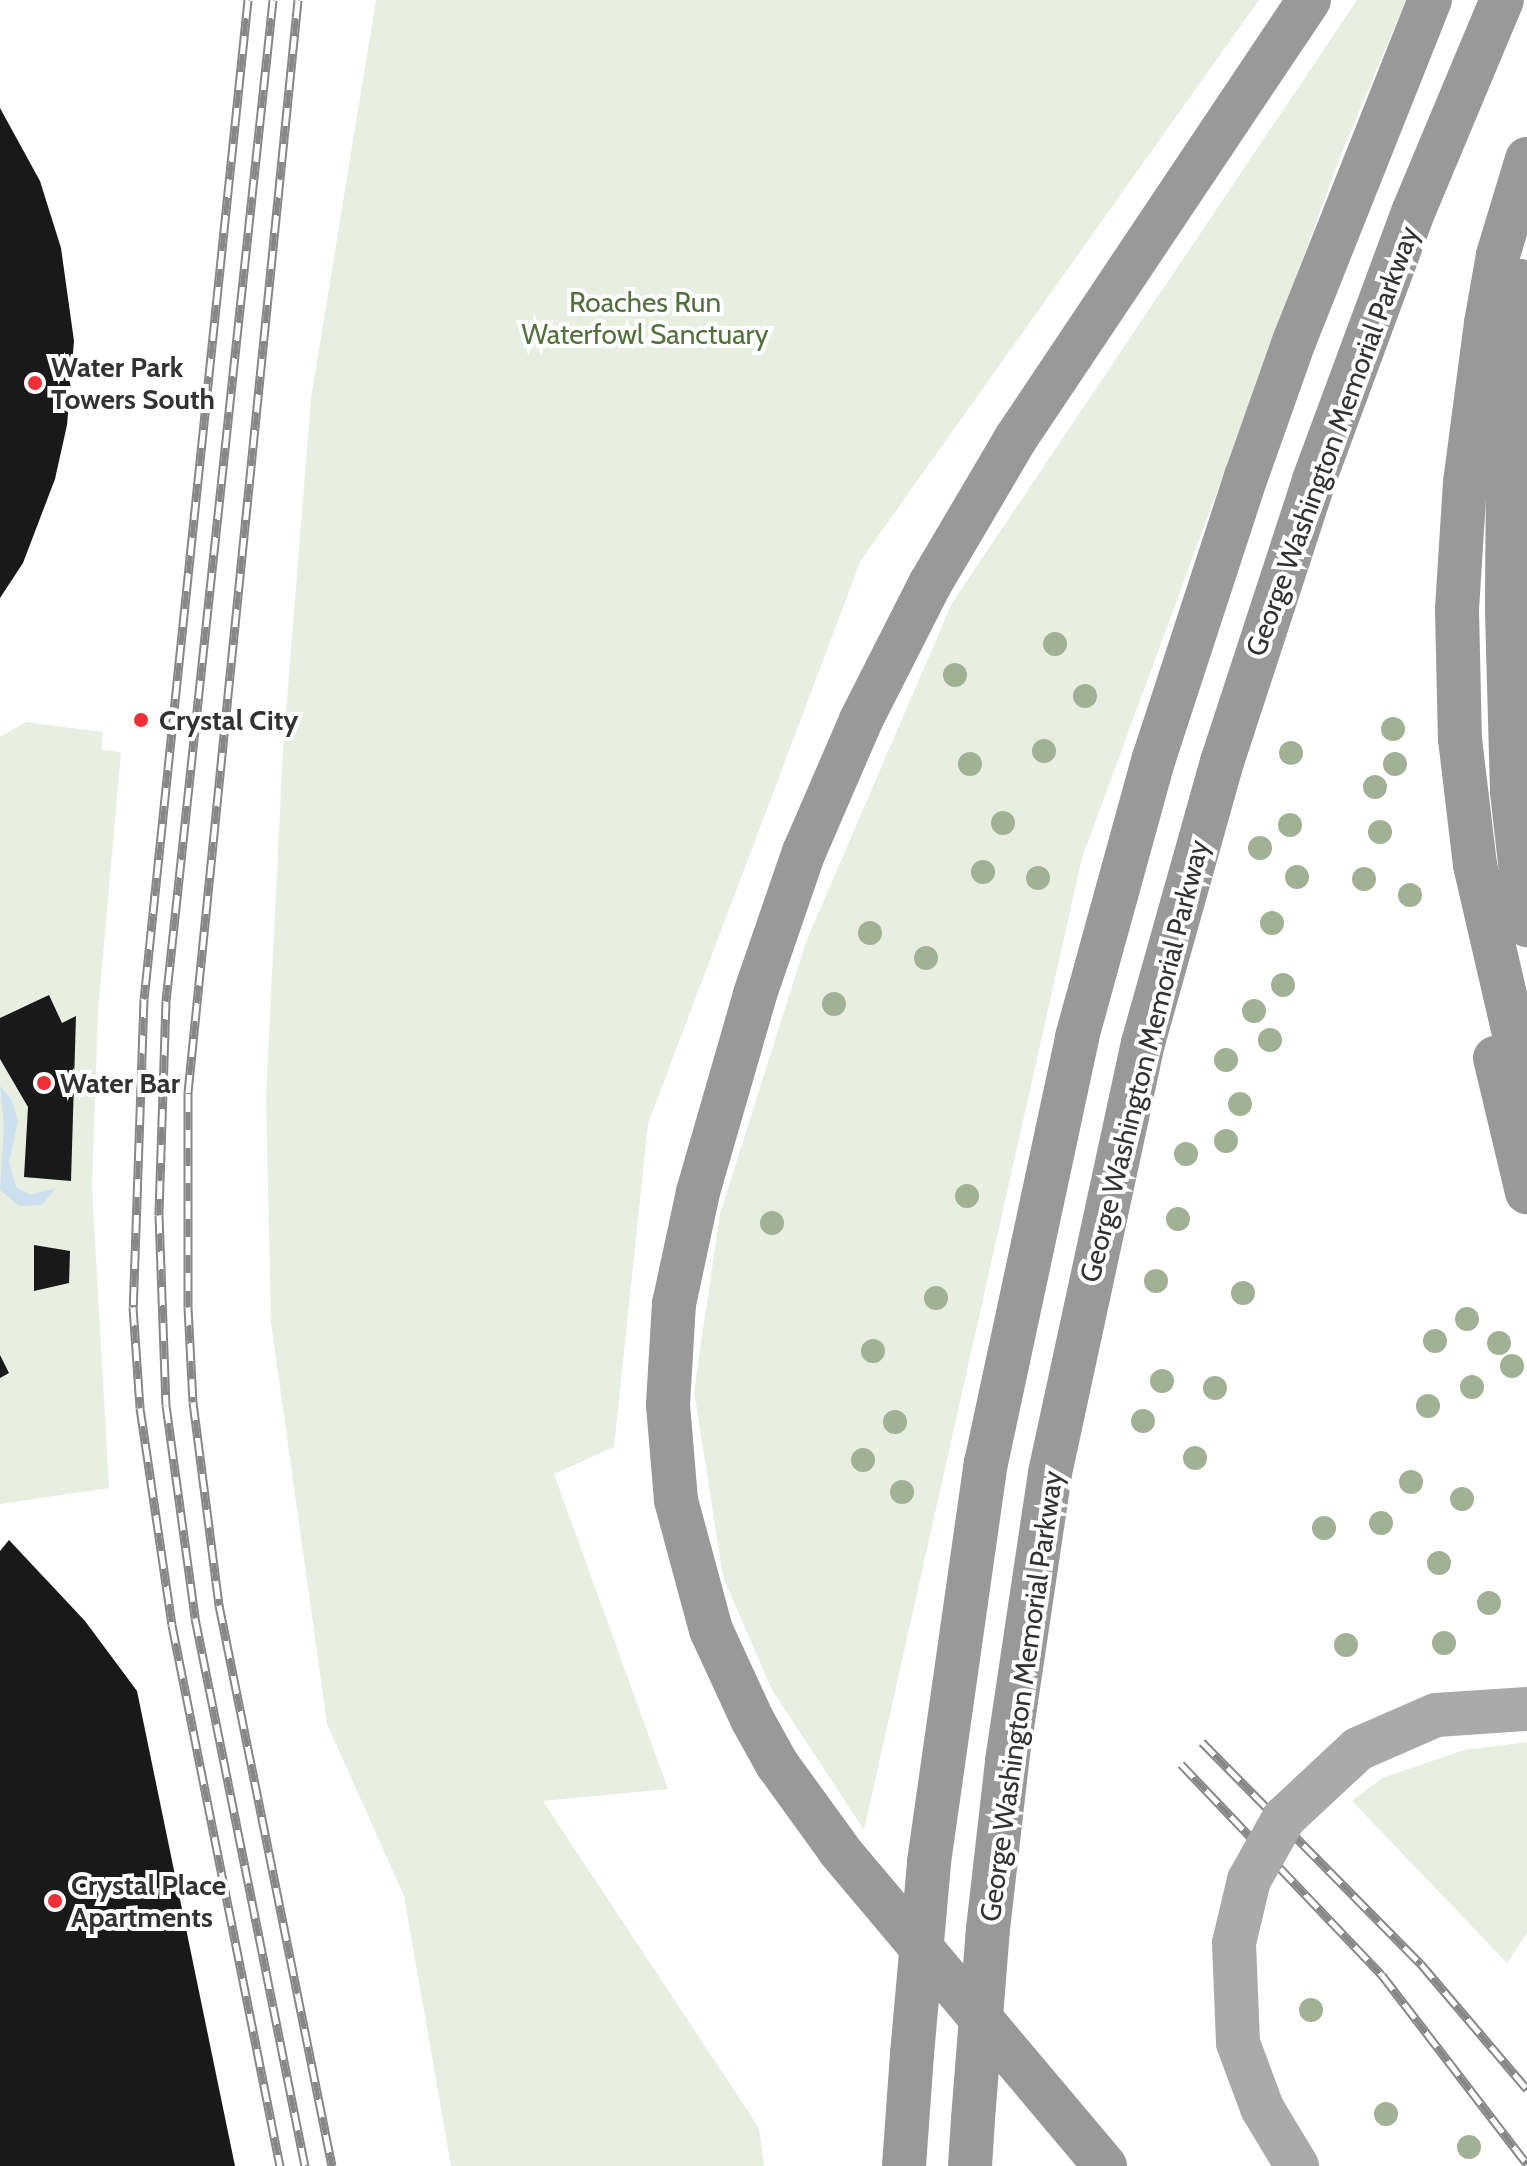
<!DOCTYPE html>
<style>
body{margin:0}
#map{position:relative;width:1527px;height:2166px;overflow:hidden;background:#fff;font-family:Cabin,sans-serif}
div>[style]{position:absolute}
.green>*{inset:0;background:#e8efe0}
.water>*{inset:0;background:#cce0ef}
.building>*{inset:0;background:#191919}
.major>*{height:44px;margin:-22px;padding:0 22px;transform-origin:22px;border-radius:22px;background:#aaa}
.highway>*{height:44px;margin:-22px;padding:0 22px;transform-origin:22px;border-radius:22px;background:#999}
.rail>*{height:9px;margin-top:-4.5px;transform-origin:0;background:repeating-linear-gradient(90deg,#fff 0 18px,#878787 0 36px);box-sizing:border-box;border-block:2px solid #878787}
.major-bridge>*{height:44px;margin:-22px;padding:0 22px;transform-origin:22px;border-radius:22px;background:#aaa}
.highway-bridge>*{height:44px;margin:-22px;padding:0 22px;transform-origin:22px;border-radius:22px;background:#999}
.trees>*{width:24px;height:24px;margin:-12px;border-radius:50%;background:#a0b194}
.dots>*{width:22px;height:22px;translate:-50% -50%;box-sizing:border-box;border:4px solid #fff;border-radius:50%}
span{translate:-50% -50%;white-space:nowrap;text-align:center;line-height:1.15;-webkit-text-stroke:8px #fff;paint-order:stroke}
.park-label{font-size:28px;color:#53713c}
.poi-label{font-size:28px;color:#323232;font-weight:700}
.left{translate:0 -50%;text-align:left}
.street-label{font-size:28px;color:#323232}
</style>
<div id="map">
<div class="green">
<i style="clip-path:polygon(376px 0,1259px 0,861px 560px,648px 1124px,614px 1447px,554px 1474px,668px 1789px,543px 1801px,759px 2128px,764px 2166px,451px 2166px,404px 1896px,327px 1724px,271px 1323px,266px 1096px,283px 750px,311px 398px)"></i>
<i style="clip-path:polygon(1357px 0,1406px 0,1342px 152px,1082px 858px,864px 1830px,772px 1690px,723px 1577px,694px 1391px,720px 1214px,806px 942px,952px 603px)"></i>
<i style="clip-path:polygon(26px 722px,102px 732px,102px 750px,121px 752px,98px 1012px,92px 1186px,109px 1488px,0 1504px,0 737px)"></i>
<i style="clip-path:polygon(1527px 1742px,1527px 1933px,1507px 1963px,1352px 1801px,1382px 1778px,1464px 1750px)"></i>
</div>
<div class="water">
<i style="clip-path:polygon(0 1086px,12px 1100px,18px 1122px,9px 1162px,16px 1187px,30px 1195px,56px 1188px,42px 1205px,19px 1206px,0 1190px,4px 1126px)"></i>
</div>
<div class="building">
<i style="clip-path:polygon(0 108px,40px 181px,61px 248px,74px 341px,67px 425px,55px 479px,23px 563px,0 598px)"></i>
<i style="clip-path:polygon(49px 995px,62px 1023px,76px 1016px,71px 1181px,24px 1177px,28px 1107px,0 1059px,0 1018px)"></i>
<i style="clip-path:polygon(34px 1245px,70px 1251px,69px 1283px,34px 1291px)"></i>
<i style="clip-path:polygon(0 1355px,9px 1373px,0 1378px)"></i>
<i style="clip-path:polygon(9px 1540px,85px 1621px,137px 1691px,235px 2166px,0 2166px,0 1551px)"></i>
</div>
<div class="major">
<i style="left:1358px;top:1749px;width:85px;rotate:-23.6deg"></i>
<i style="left:1436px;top:1715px;width:91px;rotate:-3.8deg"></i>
<i style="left:1234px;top:1943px;width:100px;rotate:87.7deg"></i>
<i style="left:1238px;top:2043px;width:69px;rotate:69.7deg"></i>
<i style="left:1262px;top:2108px;width:68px;rotate:58.9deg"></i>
</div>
<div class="highway">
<i style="left:1527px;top:159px;width:100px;rotate:106.8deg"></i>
<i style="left:1498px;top:255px;width:69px;rotate:100deg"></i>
<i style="left:1486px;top:323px;width:160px;rotate:97.5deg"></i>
<i style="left:1465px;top:482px;width:128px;rotate:93.6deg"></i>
<i style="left:1457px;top:610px;width:129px;rotate:88.7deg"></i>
<i style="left:1460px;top:739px;width:127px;rotate:83.2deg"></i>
<i style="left:1475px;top:865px;width:232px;rotate:77deg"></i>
<i style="left:1520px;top:281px;width:181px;rotate:93.8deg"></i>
<i style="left:1508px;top:462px;width:150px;rotate:90.4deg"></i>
<i style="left:1507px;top:612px;width:180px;rotate:88.4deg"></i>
<i style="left:1512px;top:792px;width:134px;rotate:83.6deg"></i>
<i style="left:1495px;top:1058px;width:138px;rotate:76.6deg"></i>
<i style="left:929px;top:1862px;width:403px;rotate:-81.9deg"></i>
<i style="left:986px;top:1463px;width:436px;rotate:-77.9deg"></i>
<i style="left:1077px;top:1037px;width:289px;rotate:-74.6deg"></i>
<i style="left:1154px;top:758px;width:296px;rotate:-71.9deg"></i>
<i style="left:1246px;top:477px;width:146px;rotate:-70.5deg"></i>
<i style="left:1295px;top:339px;width:365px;rotate:-68.3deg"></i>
<i style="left:988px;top:1929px;width:169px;rotate:-83.5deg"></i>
<i style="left:1007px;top:1761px;width:291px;rotate:-81.5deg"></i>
<i style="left:1050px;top:1473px;width:440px;rotate:-77.8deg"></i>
<i style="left:1143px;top:1043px;width:292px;rotate:-74.3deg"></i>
<i style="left:1222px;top:762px;width:297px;rotate:-71.9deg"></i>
<i style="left:1314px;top:480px;width:288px;rotate:-69.7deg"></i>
<i style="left:1414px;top:210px;width:228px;rotate:-67.3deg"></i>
<i style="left:904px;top:2166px;width:112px;rotate:-85.9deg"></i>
<i style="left:970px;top:2166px;width:47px;rotate:-86.3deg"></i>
<i style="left:1105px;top:2166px;width:412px;rotate:-130.1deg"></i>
<i style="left:840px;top:1851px;width:107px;rotate:-125.9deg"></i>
<i style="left:777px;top:1764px;width:51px;rotate:-119.1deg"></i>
<i style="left:752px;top:1719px;width:98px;rotate:-114.7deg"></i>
<i style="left:711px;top:1630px;width:135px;rotate:-105.1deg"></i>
<i style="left:676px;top:1500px;width:96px;rotate:-94.8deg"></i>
<i style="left:668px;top:1404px;width:100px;rotate:-86.6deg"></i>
<i style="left:674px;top:1304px;width:115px;rotate:-77.9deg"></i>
<i style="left:698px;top:1192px;width:206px;rotate:-73.9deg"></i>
<i style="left:755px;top:994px;width:150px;rotate:-71deg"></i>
<i style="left:804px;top:852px;width:144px;rotate:-66.6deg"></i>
<i style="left:861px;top:720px;width:153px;rotate:-63.1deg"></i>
<i style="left:930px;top:584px;width:169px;rotate:-59.5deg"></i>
<i style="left:1016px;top:438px;width:527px;rotate:-56.22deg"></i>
</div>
<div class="rail">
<i style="left:248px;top:0;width:1004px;rotate:95.94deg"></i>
<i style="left:144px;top:999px;width:308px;rotate:92deg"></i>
<i style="left:133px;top:1307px;width:101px;rotate:86deg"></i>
<i style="left:140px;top:1408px;width:219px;rotate:81.6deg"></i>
<i style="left:172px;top:1625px;width:552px;rotate:78.71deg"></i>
<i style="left:273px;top:0;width:1007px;rotate:96.1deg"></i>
<i style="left:166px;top:1001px;width:214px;rotate:91.9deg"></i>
<i style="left:159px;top:1215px;width:190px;rotate:87.9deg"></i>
<i style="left:166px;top:1405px;width:215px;rotate:82.2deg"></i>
<i style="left:195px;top:1618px;width:559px;rotate:78.65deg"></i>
<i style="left:298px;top:0;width:1099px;rotate:95.75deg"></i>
<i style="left:188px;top:1093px;width:214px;rotate:90deg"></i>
<i style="left:188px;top:1307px;width:95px;rotate:87deg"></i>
<i style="left:193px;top:1402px;width:205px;rotate:82.7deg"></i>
<i style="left:219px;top:1605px;width:572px;rotate:78.61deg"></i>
<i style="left:1202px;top:1742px;width:312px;rotate:45.4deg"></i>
<i style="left:1421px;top:1964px;width:164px;rotate:49.7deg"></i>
<i style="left:1181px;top:1764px;width:291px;rotate:46.4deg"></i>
<i style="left:1382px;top:1975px;width:238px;rotate:52.5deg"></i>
</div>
<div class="major-bridge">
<i style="left:1234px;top:1943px;width:65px;rotate:-76.6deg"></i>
<i style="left:1249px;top:1880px;width:71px;rotate:-60.6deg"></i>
<i style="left:1284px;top:1818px;width:101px;rotate:-43deg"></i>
</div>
<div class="highway-bridge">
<i style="left:912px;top:2054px;width:193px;rotate:-84.9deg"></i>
<i style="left:973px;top:2119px;width:191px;rotate:-85.5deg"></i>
</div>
<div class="trees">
<i style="left:1055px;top:644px"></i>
<i style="left:955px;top:675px"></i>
<i style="left:1085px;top:696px"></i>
<i style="left:1393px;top:729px"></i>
<i style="left:1044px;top:751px"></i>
<i style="left:1291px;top:753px"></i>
<i style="left:970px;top:764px"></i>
<i style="left:1395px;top:764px"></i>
<i style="left:1375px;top:787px"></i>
<i style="left:1003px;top:823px"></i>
<i style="left:1290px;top:825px"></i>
<i style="left:1380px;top:832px"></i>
<i style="left:1260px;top:848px"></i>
<i style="left:983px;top:872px"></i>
<i style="left:1297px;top:877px"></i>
<i style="left:1038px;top:878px"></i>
<i style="left:1364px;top:879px"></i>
<i style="left:1410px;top:895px"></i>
<i style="left:1272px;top:923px"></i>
<i style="left:870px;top:933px"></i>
<i style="left:926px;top:958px"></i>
<i style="left:1283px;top:985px"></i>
<i style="left:834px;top:1004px"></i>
<i style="left:1254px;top:1011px"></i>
<i style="left:1270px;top:1040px"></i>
<i style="left:1226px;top:1060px"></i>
<i style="left:1240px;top:1104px"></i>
<i style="left:1226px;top:1141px"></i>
<i style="left:1186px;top:1154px"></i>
<i style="left:967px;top:1196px"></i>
<i style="left:1178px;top:1219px"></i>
<i style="left:772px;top:1223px"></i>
<i style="left:1156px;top:1281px"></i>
<i style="left:1243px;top:1293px"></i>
<i style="left:936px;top:1298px"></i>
<i style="left:1467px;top:1319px"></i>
<i style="left:1435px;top:1341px"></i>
<i style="left:1499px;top:1343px"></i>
<i style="left:873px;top:1351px"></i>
<i style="left:1512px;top:1366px"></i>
<i style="left:1162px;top:1381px"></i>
<i style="left:1472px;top:1387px"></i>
<i style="left:1215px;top:1388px"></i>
<i style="left:1428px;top:1406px"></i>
<i style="left:1143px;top:1421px"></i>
<i style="left:895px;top:1422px"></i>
<i style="left:1195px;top:1458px"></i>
<i style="left:863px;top:1460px"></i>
<i style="left:1411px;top:1482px"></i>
<i style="left:902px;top:1492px"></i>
<i style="left:1462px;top:1499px"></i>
<i style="left:1381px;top:1523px"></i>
<i style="left:1324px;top:1528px"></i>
<i style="left:1439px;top:1563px"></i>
<i style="left:1489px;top:1603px"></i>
<i style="left:1444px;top:1643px"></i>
<i style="left:1346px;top:1645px"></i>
<i style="left:1311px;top:2010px"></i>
<i style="left:1386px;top:2114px"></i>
<i style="left:1469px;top:2147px"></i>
</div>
<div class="dots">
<i style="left:35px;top:383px;background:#ee2f38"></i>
<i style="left:141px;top:720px;background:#ee2f38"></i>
<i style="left:44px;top:1083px;background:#ee2f38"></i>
<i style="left:55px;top:1901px;background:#ee2f38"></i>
</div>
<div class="park-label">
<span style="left:645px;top:318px">Roaches Run<br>Waterfowl Sanctuary</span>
</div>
<div class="poi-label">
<span class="left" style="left:51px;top:383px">Water Park<br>Towers South</span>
<span class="left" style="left:159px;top:720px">Crystal City</span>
<span class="left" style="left:60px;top:1083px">Water Bar</span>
<span class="left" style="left:71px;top:1901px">Crystal Place<br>Apartments</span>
</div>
<div class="street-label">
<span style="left:1332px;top:441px;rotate:-70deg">George Washington Memorial Parkway</span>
<span style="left:1144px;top:1061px;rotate:-76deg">George Washington Memorial Parkway</span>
<span style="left:1021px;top:1696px;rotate:-82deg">George Washington Memorial Parkway</span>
</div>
</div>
